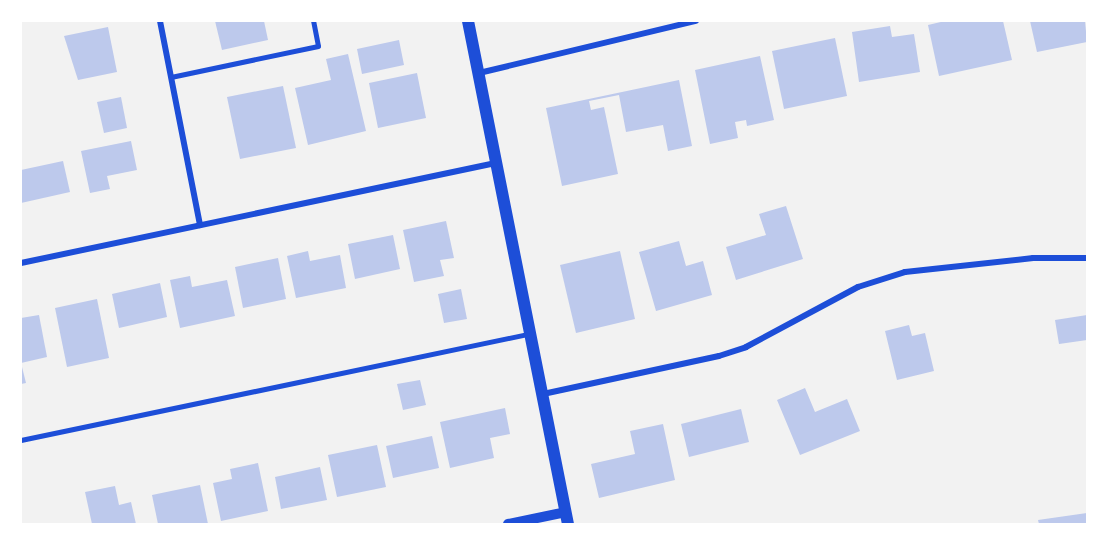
<!DOCTYPE html>
<style>
body{margin:0}
#map{position:relative;width:1108px;height:545px;overflow:hidden;background:#f2f2f2;font-family:Raleway,sans-serif}
div>[style]{position:absolute}
.building>*{inset:0;background:#bdc9ec}
.service>*{height:4.5px;margin:-2.25px;padding:0 2.25px;transform-origin:2.25px;border-radius:2.25px;background:#1d4ed8}
.minor>*{height:6px;margin:-3px;padding:0 3px;transform-origin:3px;border-radius:3px;background:#1d4ed8}
.tertiary>*{height:10px;margin:-5px;padding:0 5px;transform-origin:5px;border-radius:5px;background:#1d4ed8}
.secondary>*{height:12px;margin:-6px;padding:0 6px;transform-origin:6px;border-radius:6px;background:#1d4ed8}
span{translate:-50% -50%;white-space:nowrap;text-align:center;line-height:1.15;-webkit-text-stroke:6px #fff;paint-order:stroke}
.frame{position:absolute;inset:0;border:22px solid #fff;pointer-events:none}
</style>
<div id="map">
<div class="building">
<i style="clip-path:polygon(215px 21px,264px 21px,268px 40px,222px 50px)"></i>
<i style="clip-path:polygon(945px 21px,1003px 21px,1012px 60px,939px 76px,928px 25px)"></i>
<i style="clip-path:polygon(1030px 21px,1085px 21px,1087px 42px,1037px 52px)"></i>
<i style="clip-path:polygon(890px 26px,892px 37px,914px 34px,920px 72px,859px 82px,852px 32px)"></i>
<i style="clip-path:polygon(108px 27px,117px 72px,78px 80px,64px 36px)"></i>
<i style="clip-path:polygon(835px 38px,847px 96px,784px 109px,772px 51px)"></i>
<i style="clip-path:polygon(399px 40px,404px 65px,362px 74px,357px 49px)"></i>
<i style="clip-path:polygon(348px 54px,366px 131px,308px 145px,295px 88px,331px 80px,326px 59px)"></i>
<i style="clip-path:polygon(760px 56px,774px 120px,747px 126px,746px 120px,735px 122px,738px 138px,710px 144px,695px 70px)"></i>
<i style="clip-path:polygon(417px 73px,426px 118px,378px 128px,369px 83px)"></i>
<i style="clip-path:polygon(679px 80px,692px 146px,668px 151px,663px 125px,626px 132px,619px 95px,589px 101px,591px 110px,604px 107px,618px 174px,562px 186px,546px 108px)"></i>
<i style="clip-path:polygon(283px 86px,296px 148px,240px 159px,227px 97px)"></i>
<i style="clip-path:polygon(121px 97px,127px 128px,104px 133px,97px 102px)"></i>
<i style="clip-path:polygon(131px 141px,137px 170px,107px 176px,110px 189px,90px 193px,81px 151px)"></i>
<i style="clip-path:polygon(63px 161px,70px 192px,21px 203px,21px 170px)"></i>
<i style="clip-path:polygon(786px 206px,803px 259px,736px 280px,726px 247px,766px 235px,759px 214px)"></i>
<i style="clip-path:polygon(446px 221px,454px 258px,440px 260px,444px 276px,414px 282px,403px 230px)"></i>
<i style="clip-path:polygon(393px 235px,400px 269px,355px 279px,348px 244px)"></i>
<i style="clip-path:polygon(679px 241px,686px 266px,703px 261px,712px 295px,656px 311px,639px 252px)"></i>
<i style="clip-path:polygon(308px 251px,310px 261px,340px 255px,346px 288px,296px 298px,287px 256px)"></i>
<i style="clip-path:polygon(620px 251px,635px 319px,576px 333px,560px 265px)"></i>
<i style="clip-path:polygon(278px 258px,286px 299px,243px 308px,235px 267px)"></i>
<i style="clip-path:polygon(190px 276px,192px 287px,227px 280px,235px 316px,180px 328px,170px 280px)"></i>
<i style="clip-path:polygon(160px 283px,167px 317px,119px 328px,112px 294px)"></i>
<i style="clip-path:polygon(461px 289px,467px 319px,444px 323px,438px 294px)"></i>
<i style="clip-path:polygon(97px 299px,109px 358px,67px 367px,55px 308px)"></i>
<i style="clip-path:polygon(39px 315px,47px 357px,21px 363px,21px 318px)"></i>
<i style="clip-path:polygon(1087px 315px,1087px 340px,1059px 344px,1055px 320px)"></i>
<i style="clip-path:polygon(909px 325px,912px 336px,925px 333px,934px 371px,897px 380px,885px 331px)"></i>
<i style="clip-path:polygon(21px 363px,26px 383px,21px 384px)"></i>
<i style="clip-path:polygon(420px 380px,426px 405px,403px 410px,397px 384px)"></i>
<i style="clip-path:polygon(805px 388px,815px 412px,847px 399px,860px 431px,800px 455px,777px 400px)"></i>
<i style="clip-path:polygon(505px 408px,510px 434px,490px 438px,494px 458px,450px 468px,440px 422px)"></i>
<i style="clip-path:polygon(741px 409px,749px 442px,689px 457px,681px 424px)"></i>
<i style="clip-path:polygon(663px 424px,675px 480px,599px 498px,591px 464px,635px 454px,630px 431px)"></i>
<i style="clip-path:polygon(432px 436px,439px 468px,393px 478px,386px 446px)"></i>
<i style="clip-path:polygon(377px 445px,386px 487px,337px 497px,328px 455px)"></i>
<i style="clip-path:polygon(258px 463px,268px 511px,221px 521px,213px 483px,232px 479px,230px 469px)"></i>
<i style="clip-path:polygon(320px 467px,327px 500px,281px 509px,275px 477px)"></i>
<i style="clip-path:polygon(200px 485px,208px 524px,158px 524px,152px 495px)"></i>
<i style="clip-path:polygon(115px 486px,119px 505px,131px 502px,136px 524px,92px 524px,85px 492px)"></i>
<i style="clip-path:polygon(1087px 513px,1087px 524px,1039px 524px,1038px 520px)"></i>
</div>
<div class="service">
<i style="left:171px;top:77px;width:150px;rotate:-11.9deg"></i>
<i style="left:318px;top:46px;width:25px;rotate:-101deg"></i>
<i style="left:21px;top:440px;width:518px;rotate:-11.81deg"></i>
</div>
<div class="minor">
<i style="left:160px;top:21px;width:208px;rotate:78.9deg"></i>
<i style="left:479px;top:73px;width:223px;rotate:-13.5deg"></i>
<i style="left:21px;top:263px;width:485px;rotate:-11.9deg"></i>
<i style="left:543px;top:394px;width:180px;rotate:-12.2deg"></i>
<i style="left:719px;top:356px;width:28px;rotate:-18deg"></i>
<i style="left:746px;top:347px;width:127px;rotate:-28.2deg"></i>
<i style="left:858px;top:287px;width:49px;rotate:-17.7deg"></i>
<i style="left:905px;top:272px;width:129px;rotate:-6.2deg"></i>
<i style="left:1033px;top:258px;width:54px"></i>
</div>
<div class="tertiary">
<i style="left:508px;top:524px;width:59px;rotate:-11.7deg"></i>
</div>
<div class="secondary">
<i style="left:468px;top:21px;width:513px;rotate:78.76deg"></i>
</div>
<div class="frame"></div>
</div>
